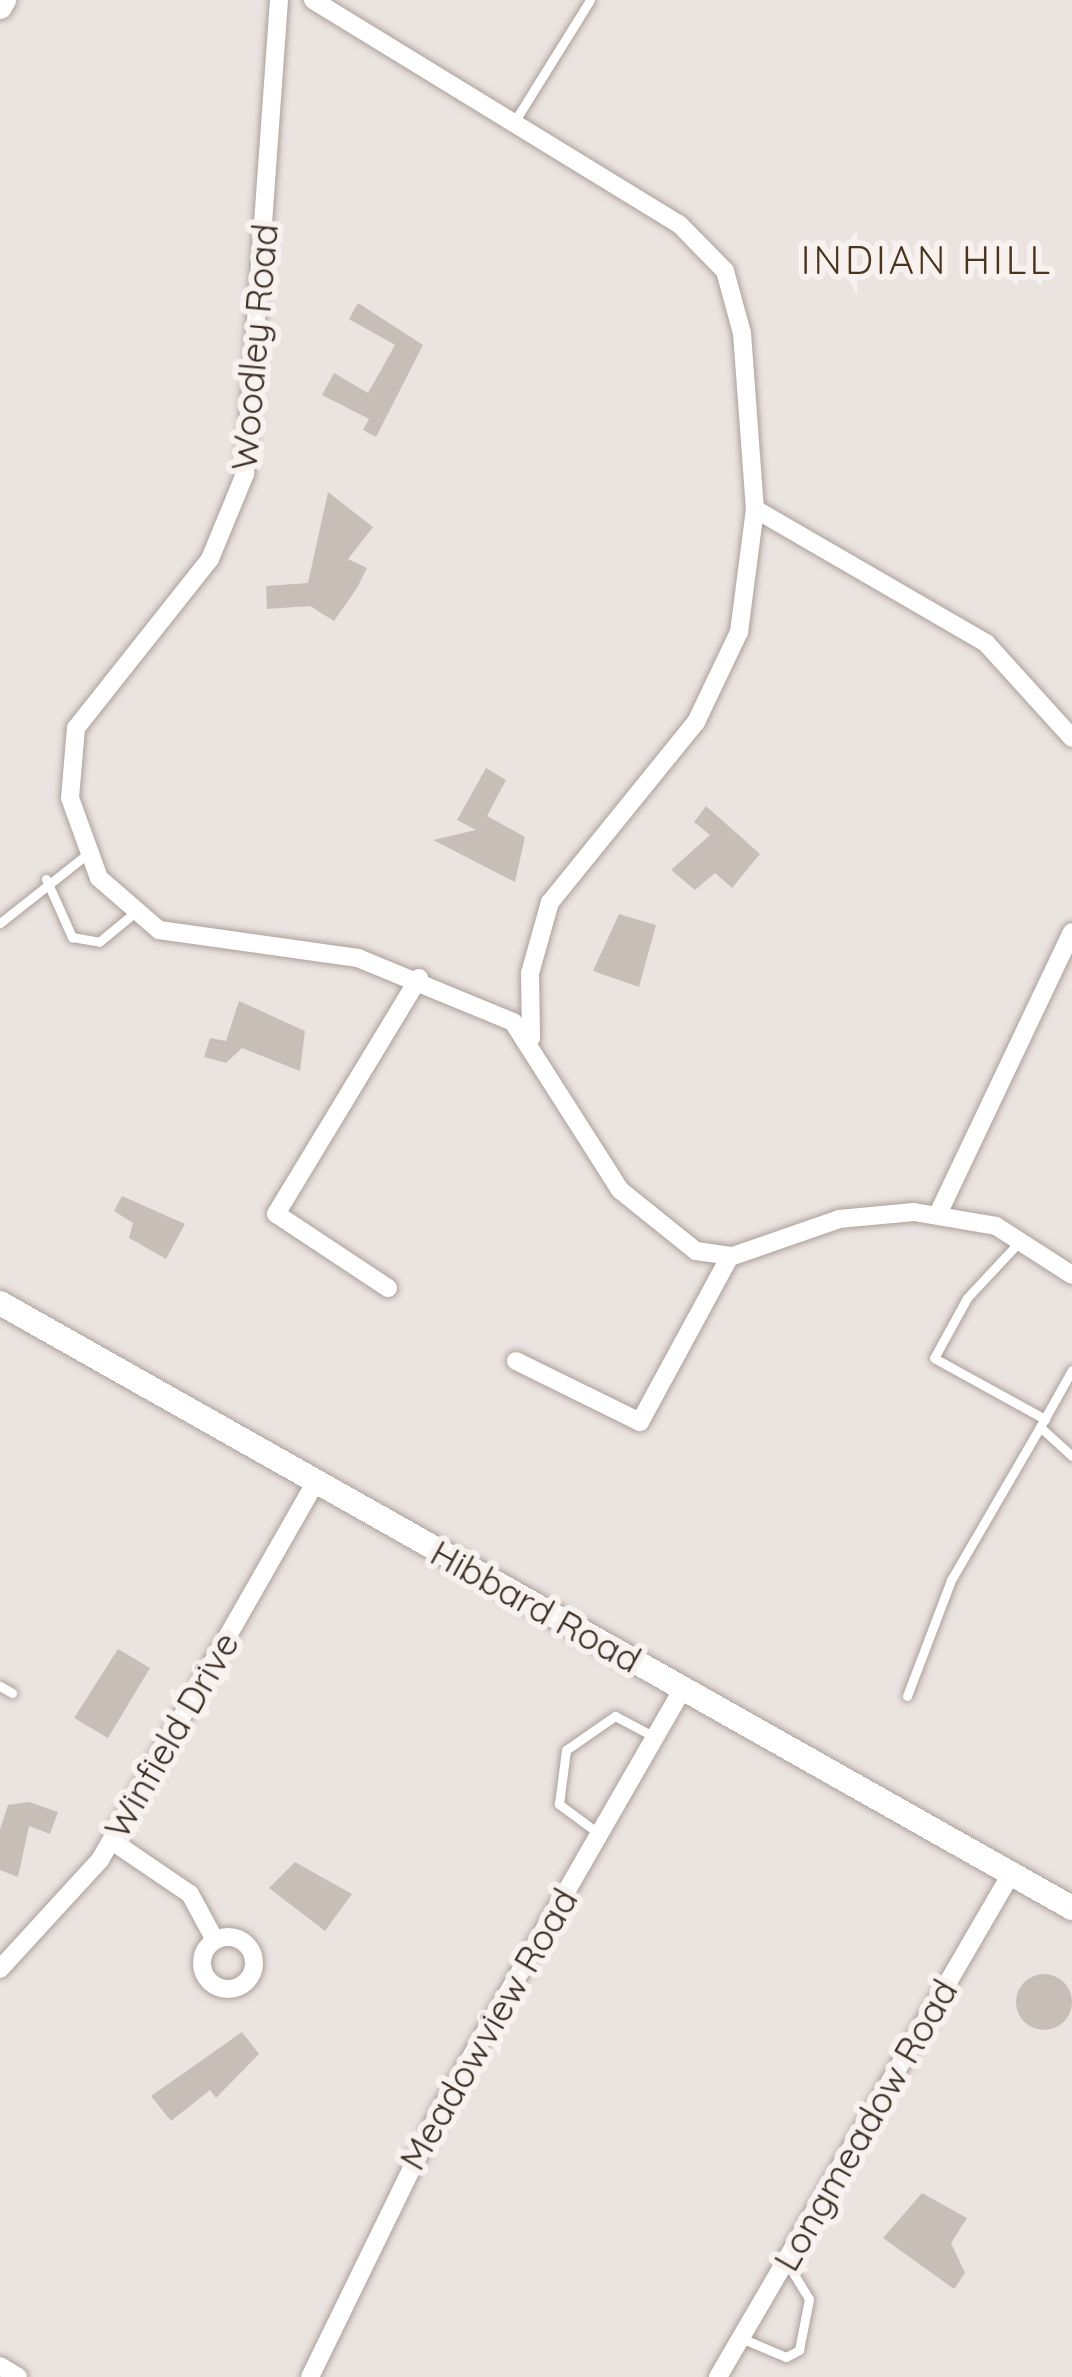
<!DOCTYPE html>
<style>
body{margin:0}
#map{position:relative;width:1072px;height:2377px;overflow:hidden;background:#ebe3e0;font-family:Quicksand,sans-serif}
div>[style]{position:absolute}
.building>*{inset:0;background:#c8beb8}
.round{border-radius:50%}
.roads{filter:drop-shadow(0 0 3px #aca19b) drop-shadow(0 0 3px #aca19b)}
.service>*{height:9px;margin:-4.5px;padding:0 4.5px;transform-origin:4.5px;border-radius:4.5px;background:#fff}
.minor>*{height:18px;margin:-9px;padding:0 9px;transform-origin:9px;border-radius:9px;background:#fff}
.minor>.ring{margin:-9px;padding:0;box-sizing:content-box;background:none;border:18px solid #fff;border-radius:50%}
.tertiary>*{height:24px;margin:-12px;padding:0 12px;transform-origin:12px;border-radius:12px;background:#fff}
span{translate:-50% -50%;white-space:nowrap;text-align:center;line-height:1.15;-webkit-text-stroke:12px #f7f2f0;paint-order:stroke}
.street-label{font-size:36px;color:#3b2d21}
.neighbourhood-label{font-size:39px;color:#4c351d;letter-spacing:3px}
</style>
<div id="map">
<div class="building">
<i style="clip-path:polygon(358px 303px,423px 345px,376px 437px,363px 430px,369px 419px,322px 395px,334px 373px,368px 393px,395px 345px,349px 319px)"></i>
<i style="clip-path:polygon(328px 492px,373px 527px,348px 559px,367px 568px,357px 588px,334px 621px,310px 606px,267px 609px,266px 586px,308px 583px)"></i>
<i style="clip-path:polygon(486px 768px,506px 780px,487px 816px,525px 837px,515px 882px,433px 840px,476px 830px,457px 820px)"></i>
<i style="clip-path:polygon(706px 806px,760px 854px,732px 888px,715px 873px,695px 890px,671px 870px,710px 835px,694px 822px)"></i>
<i style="clip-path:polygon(619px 914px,656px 925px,639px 987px,593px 971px)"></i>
<i style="clip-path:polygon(239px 1001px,305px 1031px,300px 1071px,242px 1048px,226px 1063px,204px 1057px,210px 1038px,226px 1041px)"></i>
<i style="clip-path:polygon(122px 1196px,185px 1224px,166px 1259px,129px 1238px,133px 1223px,114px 1211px)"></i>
<i style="clip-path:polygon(118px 1649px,150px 1668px,108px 1738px,74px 1718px)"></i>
<i style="clip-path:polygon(29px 1802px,58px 1812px,50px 1834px,29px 1826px,18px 1877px,0 1870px,0 1829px,8px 1805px)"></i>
<i style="clip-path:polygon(295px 1862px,352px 1894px,325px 1931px,269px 1888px)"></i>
<i class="round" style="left:1016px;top:1974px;width:56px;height:56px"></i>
<i style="clip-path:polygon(242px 2032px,259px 2054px,216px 2098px,210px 2090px,171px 2121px,151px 2096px)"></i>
<i style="clip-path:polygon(922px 2193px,967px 2218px,951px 2243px,965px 2273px,954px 2289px,883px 2238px)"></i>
</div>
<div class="roads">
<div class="service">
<i style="left:516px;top:119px;width:140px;rotate:-58.1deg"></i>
<i style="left:46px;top:879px;width:64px;rotate:65.9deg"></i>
<i style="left:72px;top:937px;width:27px;rotate:10deg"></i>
<i style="left:99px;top:942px;width:44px;rotate:-39.5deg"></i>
<i style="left:0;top:923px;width:110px;rotate:-38.3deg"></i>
<i style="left:1021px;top:1240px;width:79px;rotate:133deg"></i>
<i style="left:967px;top:1298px;width:68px;rotate:118.8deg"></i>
<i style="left:934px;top:1358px;width:127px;rotate:28.8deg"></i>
<i style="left:1072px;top:1370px;width:65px;rotate:119.3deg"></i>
<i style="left:1040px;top:1427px;width:43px;rotate:42.2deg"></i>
<i style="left:0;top:1686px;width:14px;rotate:30deg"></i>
<i style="left:907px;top:1696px;width:124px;rotate:-69.2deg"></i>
<i style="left:951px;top:1580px;width:177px;rotate:-59.8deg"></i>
<i style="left:598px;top:1833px;width:49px;rotate:-143.4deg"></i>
<i style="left:559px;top:1804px;width:54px;rotate:-82.6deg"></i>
<i style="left:566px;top:1750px;width:60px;rotate:-34.8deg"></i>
<i style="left:615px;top:1716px;width:45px;rotate:27.7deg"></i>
<i style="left:741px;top:2338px;width:49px;rotate:22.9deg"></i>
<i style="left:786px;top:2357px;width:15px;rotate:-28deg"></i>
<i style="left:799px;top:2350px;width:52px;rotate:-78.9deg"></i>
<i style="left:809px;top:2299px;width:44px;rotate:-121.2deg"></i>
</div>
<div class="minor">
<i style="left:279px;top:0;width:475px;rotate:94.1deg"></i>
<i style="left:245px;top:474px;width:92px;rotate:112.4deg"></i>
<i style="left:210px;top:559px;width:216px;rotate:128.4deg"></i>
<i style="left:76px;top:728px;width:70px;rotate:94.9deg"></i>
<i style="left:70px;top:798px;width:85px;rotate:70.1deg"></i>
<i style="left:99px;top:878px;width:79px;rotate:40.9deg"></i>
<i style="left:159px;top:930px;width:201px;rotate:8deg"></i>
<i style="left:358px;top:958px;width:168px;rotate:22.4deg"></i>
<i style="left:513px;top:1022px;width:199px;rotate:57.5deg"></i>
<i style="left:620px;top:1190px;width:97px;rotate:38.8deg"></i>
<i style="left:696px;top:1251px;width:37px;rotate:8deg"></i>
<i style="left:733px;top:1256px;width:112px;rotate:-19.2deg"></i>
<i style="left:839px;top:1219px;width:75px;rotate:-5.3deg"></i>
<i style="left:914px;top:1212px;width:83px;rotate:9.7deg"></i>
<i style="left:996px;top:1226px;width:90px;rotate:32.8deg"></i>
<i style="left:313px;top:0;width:429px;rotate:31.5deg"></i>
<i style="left:679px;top:224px;width:66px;rotate:45.6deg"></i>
<i style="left:725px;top:271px;width:64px;rotate:74.7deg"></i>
<i style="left:742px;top:333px;width:176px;rotate:85.8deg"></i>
<i style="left:755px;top:509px;width:124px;rotate:97.4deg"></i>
<i style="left:739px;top:632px;width:100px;rotate:115.5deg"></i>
<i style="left:696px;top:722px;width:232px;rotate:129deg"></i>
<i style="left:550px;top:902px;width:74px;rotate:105.7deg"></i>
<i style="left:530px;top:973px;width:65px;rotate:89.1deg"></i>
<i style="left:755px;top:509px;width:267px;rotate:30.1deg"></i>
<i style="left:986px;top:643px;width:128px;rotate:47.8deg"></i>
<i style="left:938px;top:1214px;width:312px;rotate:-64.6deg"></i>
<i style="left:388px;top:1288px;width:134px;rotate:-146.5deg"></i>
<i style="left:276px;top:1214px;width:276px;rotate:-58.8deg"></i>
<i style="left:516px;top:1361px;width:138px;rotate:26.2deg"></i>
<i style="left:640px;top:1422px;width:189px;rotate:-61.5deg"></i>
<i style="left:112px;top:1841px;width:94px;rotate:34.2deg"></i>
<i style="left:190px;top:1894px;width:52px;rotate:61.5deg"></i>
<i class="ring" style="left:202px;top:1937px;width:34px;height:34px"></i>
<i style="left:0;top:1969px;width:148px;rotate:-47.5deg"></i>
<i style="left:100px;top:1860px;width:436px;rotate:-60.3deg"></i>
<i style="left:0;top:2366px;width:21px;rotate:31deg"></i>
<i style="left:310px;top:2377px;width:296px;rotate:-64deg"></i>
<i style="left:440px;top:2111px;width:487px;rotate:-60.1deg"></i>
<i style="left:718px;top:2377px;width:582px;rotate:-59.78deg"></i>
</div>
<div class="tertiary">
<i style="left:0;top:7px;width:8px;rotate:-60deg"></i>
<i style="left:0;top:1303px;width:1231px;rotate:29.44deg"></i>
</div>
</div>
<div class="street-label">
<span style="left:254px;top:347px;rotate:-85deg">Woodley Road</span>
<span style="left:536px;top:1606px;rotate:29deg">Hibbard Road</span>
<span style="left:171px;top:1735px;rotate:-60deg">Winfield Drive</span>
<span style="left:488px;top:2029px;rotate:-60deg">Meadowview Road</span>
<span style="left:865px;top:2125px;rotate:-60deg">Longmeadow Road</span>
</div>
<div class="neighbourhood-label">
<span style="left:927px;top:260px">INDIAN HILL</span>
</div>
</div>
